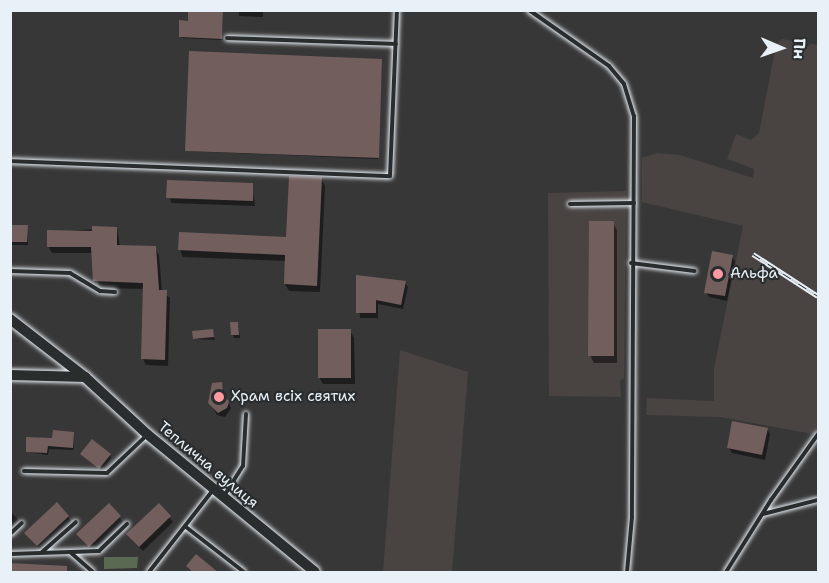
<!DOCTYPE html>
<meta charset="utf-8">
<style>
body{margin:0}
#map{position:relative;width:829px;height:583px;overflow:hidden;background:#383737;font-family:"Shantell Sans",sans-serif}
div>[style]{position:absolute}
.built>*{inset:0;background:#494342}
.green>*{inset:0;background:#5a6951}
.shadow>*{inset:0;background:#0007}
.building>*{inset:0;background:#725f5d}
.roads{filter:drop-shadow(0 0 2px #e8f1f8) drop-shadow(0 0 2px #e8f1f8)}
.lane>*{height:4px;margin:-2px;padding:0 2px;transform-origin:2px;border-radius:2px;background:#2a2d2e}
.secondary>*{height:10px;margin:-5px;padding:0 5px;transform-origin:5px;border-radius:5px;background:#2a2d2e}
.rail>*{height:5px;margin-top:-2.5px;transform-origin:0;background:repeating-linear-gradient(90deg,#2a2d2e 0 9px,#e8f1f8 0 18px);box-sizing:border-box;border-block:2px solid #e8f1f8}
.dots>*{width:16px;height:16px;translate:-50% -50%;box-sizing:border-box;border:3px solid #2a2d2e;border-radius:50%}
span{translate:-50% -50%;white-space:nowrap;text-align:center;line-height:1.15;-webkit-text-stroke:4.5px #2a2d2e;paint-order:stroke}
.poi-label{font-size:15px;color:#e8f1f8}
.left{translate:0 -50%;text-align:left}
.street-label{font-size:15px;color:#e8f1f8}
.frame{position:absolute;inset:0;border:12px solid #e8f1f8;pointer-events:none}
.north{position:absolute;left:751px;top:18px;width:60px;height:60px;-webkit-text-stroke:4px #2a2d2e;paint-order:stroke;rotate:92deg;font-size:16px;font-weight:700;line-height:24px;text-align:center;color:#e8f1f8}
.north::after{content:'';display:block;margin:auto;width:21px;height:27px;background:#e8f1f8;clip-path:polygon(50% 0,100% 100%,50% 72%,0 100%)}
</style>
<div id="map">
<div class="built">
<i style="clip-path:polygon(782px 39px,818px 45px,818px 435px,720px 417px,646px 415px,647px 398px,714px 401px,714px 368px,743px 226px,642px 202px,642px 158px,657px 153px,680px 155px,753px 178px,754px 169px,727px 159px,736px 134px,751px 140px,759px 133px,776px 45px)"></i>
<i style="clip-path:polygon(626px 191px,624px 378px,620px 381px,621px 397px,549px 396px,548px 193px)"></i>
<i style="clip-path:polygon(400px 350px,468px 372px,452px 572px,383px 572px)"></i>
</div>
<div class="green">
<i style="clip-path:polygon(104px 557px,138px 557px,137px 568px,104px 569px)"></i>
</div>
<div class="shadow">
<i style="clip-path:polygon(223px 10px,222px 40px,181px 38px,189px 22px)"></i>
<i style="clip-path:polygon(239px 10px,263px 10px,263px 17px,239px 16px)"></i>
<i style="clip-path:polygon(382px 60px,378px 159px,187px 151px)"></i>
<i style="clip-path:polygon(321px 179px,325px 186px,320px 292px,289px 291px,285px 284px,286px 261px,183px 257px,180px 250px,180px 234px,287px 238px)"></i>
<i style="clip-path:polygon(168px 181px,252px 184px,255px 206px,171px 203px)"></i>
<i style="clip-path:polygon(613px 223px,617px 230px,617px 363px,594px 363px,590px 355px)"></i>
<i style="clip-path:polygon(10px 226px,27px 226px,28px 245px,10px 245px)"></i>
<i style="clip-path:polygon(117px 228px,120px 247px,155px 248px,159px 255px,162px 292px,170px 298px,168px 366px,146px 365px,143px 359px,145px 289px,99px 288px,93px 253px,52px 253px,48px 246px,49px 232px)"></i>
<i style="clip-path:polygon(732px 256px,735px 262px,727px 301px,709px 297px,706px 292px)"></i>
<i style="clip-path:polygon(357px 277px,405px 282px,408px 287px,403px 309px,378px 304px,378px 318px,360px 318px)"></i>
<i style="clip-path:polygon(238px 323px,240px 338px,234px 338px,231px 324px)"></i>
<i style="clip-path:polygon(212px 331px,215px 340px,195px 339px)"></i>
<i style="clip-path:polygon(350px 331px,354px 338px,355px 384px,323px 384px,319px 377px)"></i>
<i style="clip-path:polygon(221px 384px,231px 408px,225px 417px,217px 415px,210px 403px)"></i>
<i style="clip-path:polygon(767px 429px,770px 434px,765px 460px,732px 453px,729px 448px)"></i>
<i style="clip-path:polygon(73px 433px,74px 450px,49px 449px,48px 455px,28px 452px)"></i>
<i style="clip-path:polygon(82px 455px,110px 455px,111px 458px,101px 471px)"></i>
<i style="clip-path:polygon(109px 505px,123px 522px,93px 551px,81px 539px)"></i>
<i style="clip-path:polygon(159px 505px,173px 522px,143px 551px,131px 539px)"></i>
<i style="clip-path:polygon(10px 511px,21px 523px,10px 533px)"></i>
<i style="clip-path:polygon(68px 516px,71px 522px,40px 550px,26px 533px)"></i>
</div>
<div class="building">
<i style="clip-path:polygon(188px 10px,223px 10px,222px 39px,179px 37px,179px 20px,188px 21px)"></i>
<i style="clip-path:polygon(189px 51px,382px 59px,379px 158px,185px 151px)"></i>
<i style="clip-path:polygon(289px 176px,322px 177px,317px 286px,284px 284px,285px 255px,178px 250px,179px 232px,286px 237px)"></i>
<i style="clip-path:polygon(167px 180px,253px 183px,253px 201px,166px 198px)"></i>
<i style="clip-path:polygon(589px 221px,614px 221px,614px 356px,588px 356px)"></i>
<i style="clip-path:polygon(10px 225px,28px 225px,27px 242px,10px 242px)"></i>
<i style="clip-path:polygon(92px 226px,117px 227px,117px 245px,156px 246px,159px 290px,167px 290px,165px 360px,141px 359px,143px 283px,93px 281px,91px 247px,47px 247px,47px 230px,92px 231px)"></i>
<i style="clip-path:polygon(712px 251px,733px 255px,725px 296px,704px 293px)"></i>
<i style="clip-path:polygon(356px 275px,406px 281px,401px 305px,376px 300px,376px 313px,356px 313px)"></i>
<i style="clip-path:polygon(230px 322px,238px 322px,239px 335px,231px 335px)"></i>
<i style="clip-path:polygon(213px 329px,214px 337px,193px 339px,192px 331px)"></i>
<i style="clip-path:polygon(318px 329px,351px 329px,351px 378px,318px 378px)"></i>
<i style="clip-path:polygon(222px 382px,223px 392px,229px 402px,227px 408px,218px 413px,208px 403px,212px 383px)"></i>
<i style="clip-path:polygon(732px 421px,768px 428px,762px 455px,727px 448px)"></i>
<i style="clip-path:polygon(53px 430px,74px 432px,73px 448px,48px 446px,47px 453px,26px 452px,26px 437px,52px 438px)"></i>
<i style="clip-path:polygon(92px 439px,111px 454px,99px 469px,80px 454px)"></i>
<i style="clip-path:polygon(57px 502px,69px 516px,37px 546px,24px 533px)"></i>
<i style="clip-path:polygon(109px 503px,121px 516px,89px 547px,76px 534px)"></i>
<i style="clip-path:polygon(159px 503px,171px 516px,139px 547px,126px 534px)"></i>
<i style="clip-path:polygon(196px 554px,219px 573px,194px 573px,186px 566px)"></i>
<i style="clip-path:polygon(10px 563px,67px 566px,67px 573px,10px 573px)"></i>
</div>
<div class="roads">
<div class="lane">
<i style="left:529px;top:10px;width:98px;rotate:35deg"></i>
<i style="left:609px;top:66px;width:23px;rotate:50deg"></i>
<i style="left:624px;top:84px;width:34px;rotate:73deg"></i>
<i style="left:634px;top:116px;width:401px;rotate:90.3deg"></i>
<i style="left:632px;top:517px;width:55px;rotate:95.2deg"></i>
<i style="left:227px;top:38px;width:169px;rotate:2deg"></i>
<i style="left:10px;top:161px;width:380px;rotate:2.3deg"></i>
<i style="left:390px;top:176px;width:166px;rotate:-87.6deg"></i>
<i style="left:570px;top:204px;width:64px;rotate:-0.9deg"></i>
<i style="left:631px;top:263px;width:64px;rotate:7.1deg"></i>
<i style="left:10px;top:271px;width:60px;rotate:1.9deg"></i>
<i style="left:70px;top:273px;width:35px;rotate:31deg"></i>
<i style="left:100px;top:291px;width:15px;rotate:4deg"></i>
<i style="left:24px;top:471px;width:83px;rotate:1.4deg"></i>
<i style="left:107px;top:473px;width:55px;rotate:-43.5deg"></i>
<i style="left:224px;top:496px;width:36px;rotate:-58deg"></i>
<i style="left:243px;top:466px;width:52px;rotate:-86.7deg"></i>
<i style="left:763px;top:514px;width:57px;rotate:-14.3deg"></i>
<i style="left:186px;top:527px;width:73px;rotate:37.8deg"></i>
<i style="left:10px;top:534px;width:16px;rotate:-43deg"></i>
<i style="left:42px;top:552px;width:45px;rotate:-41.4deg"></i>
<i style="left:71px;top:552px;width:28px;rotate:-2deg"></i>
<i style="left:99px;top:551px;width:39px;rotate:-44deg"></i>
<i style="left:10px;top:554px;width:60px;rotate:-1.9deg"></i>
<i style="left:70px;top:552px;width:30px;rotate:41deg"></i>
<i style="left:149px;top:572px;width:104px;rotate:-52deg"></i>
<i style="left:726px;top:572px;width:85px;rotate:-58deg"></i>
<i style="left:771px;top:500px;width:81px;rotate:-54.5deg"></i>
</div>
<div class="secondary">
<i style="left:10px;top:319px;width:95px;rotate:37.7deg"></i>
<i style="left:85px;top:377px;width:84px;rotate:42.6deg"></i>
<i style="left:147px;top:434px;width:217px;rotate:39.4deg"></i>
<i style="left:10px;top:375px;width:75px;rotate:1.5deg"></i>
</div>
</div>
<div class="rail">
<i style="left:753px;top:254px;width:77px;rotate:32.9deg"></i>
</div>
<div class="dots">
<i style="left:718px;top:274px;background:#ff9aa2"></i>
<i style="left:219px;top:397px;background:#ff9aa2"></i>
</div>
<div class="poi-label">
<span class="left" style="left:730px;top:274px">Альфа</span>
<span class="left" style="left:231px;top:397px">Храм всіх святих</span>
</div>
<div class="street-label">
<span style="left:208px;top:465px;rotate:40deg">Теплична вулиця</span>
</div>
<div class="frame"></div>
<div class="north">Пн</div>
</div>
